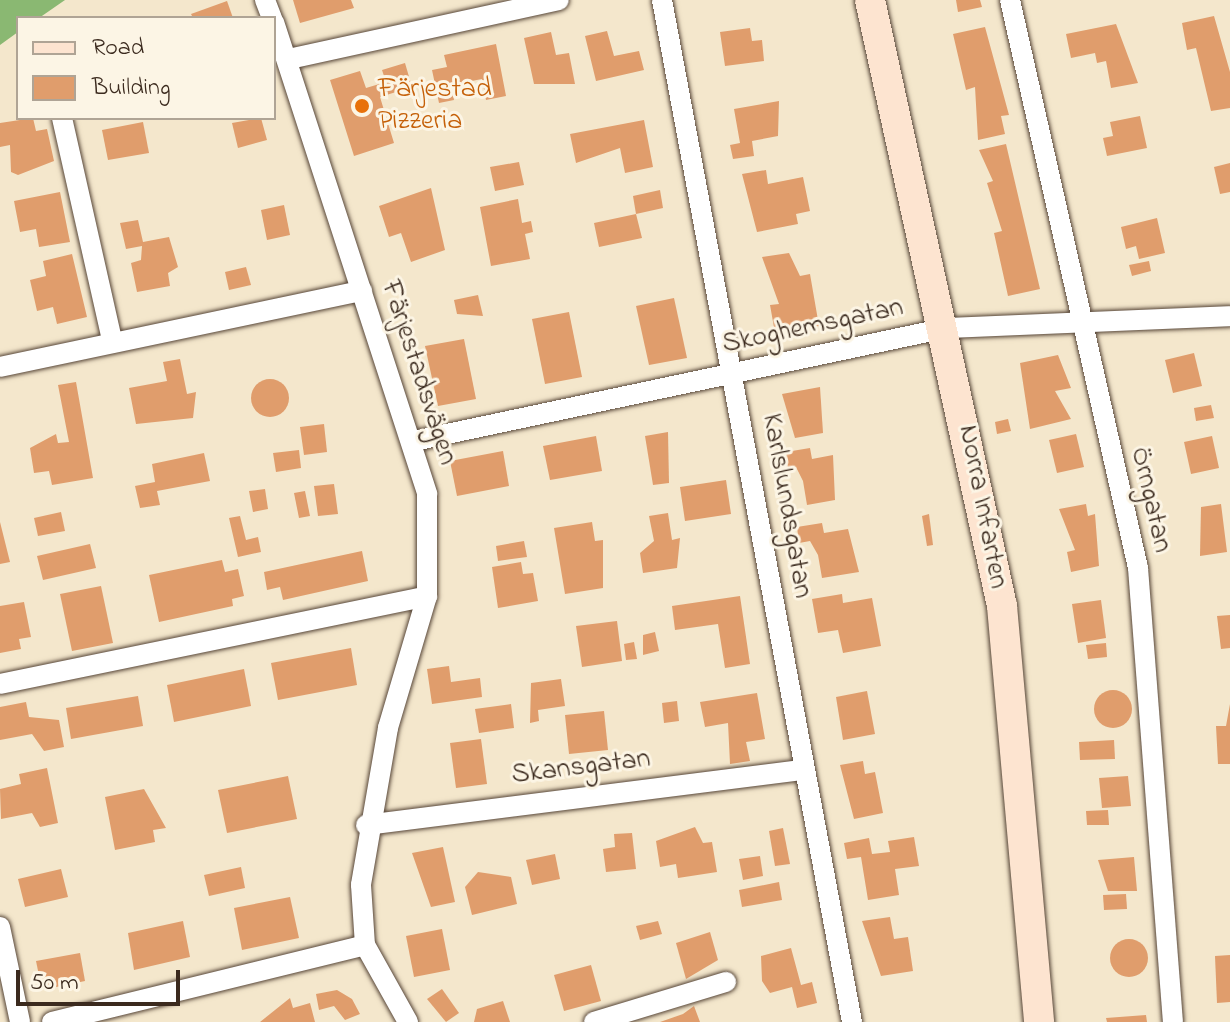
<!DOCTYPE html>
<meta charset="utf-8">
<style>
body{margin:0}
#map{position:relative;width:1230px;height:1022px;overflow:hidden;background:#f4e7cc;font-family:"Indie Flower",sans-serif}
div>[style]{position:absolute}
.forest>*{inset:0;background:#8ab872}
.building>*{inset:0;background:#e09d6c}
.round{border-radius:50%}
.roads{filter:drop-shadow(0 0 2px #574638) drop-shadow(0 0 2px #574638)}
.street>*{height:20px;margin:-10px;padding:0 10px;transform-origin:10px;border-radius:10px;background:#fff}
.secondary>*{height:30px;margin:-15px;padding:0 15px;transform-origin:15px;border-radius:15px;background:#fde4d0}
.dots>*{width:22px;height:22px;translate:-50% -50%;box-sizing:border-box;border:4px solid #fcf5e5;border-radius:50%}
span{translate:-50% -50%;white-space:nowrap;text-align:center;line-height:1.15;-webkit-text-stroke:6px #fcf5e5;paint-order:stroke}
.food-label{font-size:28px;color:#c56008}
.left{translate:0 -50%;text-align:left}
.street-label{font-size:28px;color:#3b2a1e}
.legend{position:absolute;left:16px;top:16px;width:260px;height:104px;box-sizing:border-box;background:#fcf5e5;border:2px solid #afa495;margin:0;padding:10px 14px;list-style:none;font-size:24px;color:#3b2a1e}
.legend li{display:flex;align-items:center;gap:16px;height:40px}
.legend b{width:40px;border:2px solid #afa495}
.scale{position:absolute;left:16px;top:970px;width:164px;height:36px;box-sizing:border-box;border:4px solid #3b2a1e;border-top:0;padding-left:10px;font-size:24px;line-height:28px;white-space:nowrap;color:#3b2a1e;-webkit-text-stroke:6px #fcf5e5;paint-order:stroke}
</style>
<div id="map">
<div class="forest">
<i style="clip-path:polygon(0 0,65px 0,39px 18px,18px 18px,18px 32px,0 45px)"></i>
</div>
<div class="building">
<i style="clip-path:polygon(293px 0,351px 0,354px 8px,300px 23px)"></i>
<i style="clip-path:polygon(956px 0,980px 0,982px 7px,958px 12px)"></i>
<i style="clip-path:polygon(227px 1px,233px 18px,193px 18px,191px 14px)"></i>
<i style="clip-path:polygon(1214px 16px,1230px 72px,1230px 108px,1211px 111px,1196px 48px,1187px 50px,1182px 23px)"></i>
<i style="clip-path:polygon(1116px 24px,1138px 83px,1111px 88px,1106px 61px,1097px 63px,1095px 53px,1071px 58px,1066px 34px)"></i>
<i style="clip-path:polygon(985px 27px,1009px 115px,1001px 116px,1005px 134px,978px 140px,975px 87px,966px 90px,953px 34px)"></i>
<i style="clip-path:polygon(750px 28px,752px 41px,762px 40px,764px 61px,725px 66px,720px 32px)"></i>
<i style="clip-path:polygon(607px 31px,614px 56px,639px 51px,644px 70px,596px 81px,585px 36px)"></i>
<i style="clip-path:polygon(551px 32px,556px 55px,569px 53px,575px 84px,534px 84px,524px 38px)"></i>
<i style="clip-path:polygon(496px 44px,506px 96px,486px 100px,482px 79px,451px 85px,454px 100px,439px 103px,432px 70px,447px 67px,444px 55px)"></i>
<i style="clip-path:polygon(405px 63px,412px 87px,380px 97px,394px 143px,354px 156px,330px 80px,360px 71px,366px 88px,386px 82px,382px 70px)"></i>
<i style="clip-path:polygon(779px 101px,778px 136px,752px 141px,754px 156px,733px 159px,730px 145px,740px 143px,734px 109px)"></i>
<i style="clip-path:polygon(1140px 116px,1147px 148px,1107px 156px,1103px 138px,1113px 136px,1110px 122px)"></i>
<i style="clip-path:polygon(33px 118px,36px 131px,47px 129px,54px 161px,18px 175px,11px 172px,10px 145px,0 147px,0 123px)"></i>
<i style="clip-path:polygon(261px 118px,267px 140px,238px 148px,232px 123px)"></i>
<i style="clip-path:polygon(644px 120px,653px 167px,625px 173px,620px 148px,576px 163px,570px 134px)"></i>
<i style="clip-path:polygon(143px 122px,149px 153px,108px 160px,102px 130px)"></i>
<i style="clip-path:polygon(1006px 144px,1040px 289px,1008px 296px,994px 233px,1002px 231px,987px 183px,993px 181px,979px 150px)"></i>
<i style="clip-path:polygon(519px 162px,524px 185px,495px 191px,490px 167px)"></i>
<i style="clip-path:polygon(1230px 163px,1230px 192px,1220px 194px,1214px 167px)"></i>
<i style="clip-path:polygon(766px 170px,768px 184px,803px 177px,810px 211px,796px 214px,798px 224px,757px 232px,742px 174px)"></i>
<i style="clip-path:polygon(431px 188px,445px 250px,411px 262px,401px 233px,389px 237px,379px 206px)"></i>
<i style="clip-path:polygon(660px 190px,663px 208px,636px 214px,633px 196px)"></i>
<i style="clip-path:polygon(60px 192px,70px 242px,39px 247px,36px 229px,20px 232px,14px 201px)"></i>
<i style="clip-path:polygon(518px 199px,522px 223px,531px 221px,533px 232px,525px 234px,530px 259px,491px 266px,480px 207px)"></i>
<i style="clip-path:polygon(284px 205px,290px 235px,267px 240px,261px 210px)"></i>
<i style="clip-path:polygon(636px 214px,642px 238px,599px 247px,594px 223px)"></i>
<i style="clip-path:polygon(1157px 218px,1165px 253px,1139px 259px,1136px 246px,1126px 249px,1121px 227px)"></i>
<i style="clip-path:polygon(138px 220px,143px 242px,169px 237px,178px 267px,168px 273px,170px 286px,137px 292px,131px 263px,141px 260px,142px 246px,126px 249px,120px 223px)"></i>
<i style="clip-path:polygon(789px 253px,800px 276px,810px 274px,819px 326px,775px 333px,770px 305px,779px 304px,762px 257px)"></i>
<i style="clip-path:polygon(72px 254px,87px 317px,57px 324px,53px 307px,37px 311px,30px 280px,46px 276px,43px 261px)"></i>
<i style="clip-path:polygon(1149px 261px,1151px 271px,1132px 276px,1129px 265px)"></i>
<i style="clip-path:polygon(246px 267px,251px 285px,229px 290px,225px 272px)"></i>
<i style="clip-path:polygon(478px 295px,483px 316px,457px 314px,454px 300px)"></i>
<i style="clip-path:polygon(674px 298px,687px 358px,649px 365px,636px 306px)"></i>
<i style="clip-path:polygon(569px 312px,582px 377px,545px 384px,532px 319px)"></i>
<i style="clip-path:polygon(464px 339px,476px 399px,438px 406px,425px 346px)"></i>
<i style="clip-path:polygon(1194px 353px,1202px 386px,1173px 393px,1165px 360px)"></i>
<i style="clip-path:polygon(1058px 355px,1071px 388px,1055px 391px,1071px 419px,1030px 429px,1020px 363px)"></i>
<i style="clip-path:polygon(180px 359px,187px 394px,196px 392px,193px 418px,136px 424px,129px 388px,167px 381px,163px 362px)"></i>
<i class="round" style="left:251px;top:379px;width:38px;height:38px"></i>
<i style="clip-path:polygon(76px 382px,93px 478px,52px 485px,49px 471px,34px 473px,30px 448px,56px 434px,58px 443px,69px 442px,58px 385px)"></i>
<i style="clip-path:polygon(820px 387px,823px 433px,795px 438px,782px 394px)"></i>
<i style="clip-path:polygon(1211px 405px,1214px 418px,1196px 421px,1194px 408px)"></i>
<i style="clip-path:polygon(1008px 419px,1011px 431px,997px 434px,995px 422px)"></i>
<i style="clip-path:polygon(324px 424px,327px 452px,304px 455px,300px 427px)"></i>
<i style="clip-path:polygon(668px 432px,669px 483px,653px 485px,645px 436px)"></i>
<i style="clip-path:polygon(1076px 434px,1084px 467px,1057px 473px,1049px 440px)"></i>
<i style="clip-path:polygon(596px 436px,602px 471px,550px 480px,543px 446px)"></i>
<i style="clip-path:polygon(1212px 436px,1219px 468px,1191px 474px,1184px 442px)"></i>
<i style="clip-path:polygon(810px 448px,812px 459px,833px 455px,835px 500px,807px 505px,803px 481px,796px 467px,788px 468px,786px 452px)"></i>
<i style="clip-path:polygon(299px 450px,301px 468px,276px 472px,273px 453px)"></i>
<i style="clip-path:polygon(503px 451px,509px 486px,457px 496px,450px 461px)"></i>
<i style="clip-path:polygon(204px 453px,210px 481px,157px 491px,160px 505px,140px 508px,135px 486px,155px 482px,152px 464px)"></i>
<i style="clip-path:polygon(726px 480px,731px 514px,685px 521px,680px 487px)"></i>
<i style="clip-path:polygon(334px 484px,338px 514px,318px 516px,314px 486px)"></i>
<i style="clip-path:polygon(265px 489px,268px 509px,253px 512px,249px 491px)"></i>
<i style="clip-path:polygon(305px 491px,310px 516px,299px 518px,294px 493px)"></i>
<i style="clip-path:polygon(1086px 504px,1088px 516px,1095px 514px,1099px 566px,1071px 572px,1067px 552px,1075px 550px,1059px 509px)"></i>
<i style="clip-path:polygon(1221px 504px,1227px 552px,1200px 556px,1201px 507px)"></i>
<i style="clip-path:polygon(61px 512px,65px 531px,38px 536px,34px 518px)"></i>
<i style="clip-path:polygon(668px 513px,672px 540px,680px 538px,677px 568px,643px 573px,640px 553px,654px 541px,649px 516px)"></i>
<i style="clip-path:polygon(929px 514px,933px 545px,927px 546px,922px 516px)"></i>
<i style="clip-path:polygon(240px 516px,246px 540px,258px 537px,261px 552px,238px 557px,229px 518px)"></i>
<i style="clip-path:polygon(0 522px,10px 562px,0 564px)"></i>
<i style="clip-path:polygon(592px 522px,595px 541px,603px 540px,603px 588px,565px 594px,554px 528px)"></i>
<i style="clip-path:polygon(822px 523px,824px 533px,848px 529px,859px 572px,822px 578px,818px 555px,810px 541px,799px 543px,797px 527px)"></i>
<i style="clip-path:polygon(524px 541px,527px 557px,498px 561px,496px 546px)"></i>
<i style="clip-path:polygon(90px 544px,96px 568px,43px 580px,37px 556px)"></i>
<i style="clip-path:polygon(362px 551px,368px 581px,283px 600px,280px 587px,267px 590px,264px 572px)"></i>
<i style="clip-path:polygon(222px 560px,225px 572px,238px 569px,244px 596px,232px 599px,233px 606px,159px 622px,149px 575px)"></i>
<i style="clip-path:polygon(521px 562px,523px 574px,533px 573px,538px 601px,498px 608px,492px 567px)"></i>
<i style="clip-path:polygon(101px 586px,113px 643px,72px 651px,60px 594px)"></i>
<i style="clip-path:polygon(842px 594px,843px 603px,872px 598px,881px 646px,843px 653px,838px 630px,818px 633px,812px 599px)"></i>
<i style="clip-path:polygon(740px 596px,750px 664px,725px 668px,718px 624px,675px 630px,672px 606px)"></i>
<i style="clip-path:polygon(1101px 600px,1106px 638px,1078px 643px,1072px 604px)"></i>
<i style="clip-path:polygon(24px 602px,31px 637px,19px 639px,21px 649px,0 653px,0 606px)"></i>
<i style="clip-path:polygon(1230px 615px,1230px 648px,1221px 649px,1217px 616px)"></i>
<i style="clip-path:polygon(617px 621px,622px 661px,582px 667px,576px 626px)"></i>
<i style="clip-path:polygon(655px 632px,659px 651px,643px 655px,643px 635px)"></i>
<i style="clip-path:polygon(634px 642px,637px 659px,626px 660px,624px 644px)"></i>
<i style="clip-path:polygon(1106px 643px,1107px 657px,1088px 659px,1086px 645px)"></i>
<i style="clip-path:polygon(351px 648px,357px 685px,278px 700px,271px 663px)"></i>
<i style="clip-path:polygon(449px 666px,451px 682px,480px 678px,482px 697px,432px 704px,427px 669px)"></i>
<i style="clip-path:polygon(244px 669px,251px 706px,174px 722px,167px 685px)"></i>
<i style="clip-path:polygon(561px 679px,565px 706px,538px 710px,539px 721px,530px 723px,531px 683px)"></i>
<i class="round" style="left:1094px;top:690px;width:38px;height:38px"></i>
<i style="clip-path:polygon(867px 691px,875px 734px,843px 740px,836px 697px)"></i>
<i style="clip-path:polygon(757px 693px,765px 739px,746px 742px,750px 761px,730px 764px,728px 723px,705px 727px,700px 702px)"></i>
<i style="clip-path:polygon(138px 696px,143px 726px,71px 739px,66px 708px)"></i>
<i style="clip-path:polygon(677px 701px,679px 721px,664px 723px,662px 703px)"></i>
<i style="clip-path:polygon(26px 702px,29px 717px,59px 720px,64px 747px,44px 751px,32px 734px,0 740px,0 707px)"></i>
<i style="clip-path:polygon(511px 704px,514px 728px,479px 733px,475px 709px)"></i>
<i style="clip-path:polygon(1230px 704px,1230px 764px,1218px 764px,1216px 726px,1226px 726px)"></i>
<i style="clip-path:polygon(604px 711px,608px 750px,569px 754px,565px 715px)"></i>
<i style="clip-path:polygon(481px 739px,487px 784px,456px 788px,450px 743px)"></i>
<i style="clip-path:polygon(1114px 740px,1115px 759px,1080px 760px,1079px 742px)"></i>
<i style="clip-path:polygon(863px 761px,865px 774px,875px 772px,883px 813px,854px 819px,840px 765px)"></i>
<i style="clip-path:polygon(47px 768px,58px 823px,40px 827px,32px 813px,1px 819px,0 789px,21px 784px,19px 774px)"></i>
<i style="clip-path:polygon(288px 776px,297px 819px,227px 833px,218px 790px)"></i>
<i style="clip-path:polygon(1128px 776px,1131px 806px,1102px 808px,1099px 778px)"></i>
<i style="clip-path:polygon(144px 789px,166px 828px,153px 830px,155px 842px,115px 850px,105px 797px)"></i>
<i style="clip-path:polygon(1108px 810px,1109px 825px,1087px 825px,1086px 811px)"></i>
<i style="clip-path:polygon(695px 827px,703px 843px,712px 842px,717px 872px,678px 878px,676px 864px,660px 867px,656px 841px)"></i>
<i style="clip-path:polygon(783px 828px,790px 864px,775px 866px,769px 831px)"></i>
<i style="clip-path:polygon(632px 833px,636px 869px,606px 872px,603px 849px,615px 847px,614px 834px)"></i>
<i style="clip-path:polygon(914px 837px,919px 866px,895px 869px,899px 895px,868px 900px,861px 857px,847px 859px,844px 843px,869px 838px,872px 854px,890px 852px,888px 841px)"></i>
<i style="clip-path:polygon(443px 847px,455px 902px,431px 907px,412px 853px)"></i>
<i style="clip-path:polygon(555px 854px,560px 879px,532px 885px,526px 860px)"></i>
<i style="clip-path:polygon(760px 856px,763px 876px,743px 880px,739px 859px)"></i>
<i style="clip-path:polygon(1134px 857px,1137px 891px,1108px 891px,1098px 860px)"></i>
<i style="clip-path:polygon(241px 867px,245px 888px,209px 896px,204px 875px)"></i>
<i style="clip-path:polygon(61px 869px,68px 897px,25px 907px,18px 879px)"></i>
<i style="clip-path:polygon(478px 872px,511px 877px,517px 904px,472px 915px,465px 887px)"></i>
<i style="clip-path:polygon(779px 882px,782px 900px,742px 907px,739px 890px)"></i>
<i style="clip-path:polygon(1126px 894px,1127px 909px,1104px 910px,1103px 895px)"></i>
<i style="clip-path:polygon(290px 897px,299px 938px,242px 950px,234px 908px)"></i>
<i style="clip-path:polygon(890px 917px,894px 939px,908px 937px,913px 971px,881px 976px,862px 921px)"></i>
<i style="clip-path:polygon(183px 921px,190px 957px,134px 970px,128px 933px)"></i>
<i style="clip-path:polygon(658px 921px,662px 934px,640px 940px,636px 926px)"></i>
<i style="clip-path:polygon(442px 929px,450px 970px,414px 977px,406px 936px)"></i>
<i style="clip-path:polygon(710px 932px,718px 960px,686px 979px,676px 943px)"></i>
<i class="round" style="left:1110px;top:939px;width:38px;height:38px"></i>
<i style="clip-path:polygon(791px 948px,801px 985px,812px 982px,817px 1003px,797px 1008px,792px 987px,770px 993px,762px 981px,761px 956px)"></i>
<i style="clip-path:polygon(80px 953px,85px 981px,42px 990px,36px 961px)"></i>
<i style="clip-path:polygon(1230px 955px,1230px 1002px,1217px 1003px,1215px 956px)"></i>
<i style="clip-path:polygon(591px 965px,601px 1001px,564px 1011px,554px 975px)"></i>
<i style="clip-path:polygon(442px 989px,459px 1013px,446px 1022px,427px 999px)"></i>
<i style="clip-path:polygon(337px 990px,352px 999px,360px 1014px,345px 1020px,334px 1006px,319px 1010px,316px 994px)"></i>
<i style="clip-path:polygon(290px 998px,293px 1008px,310px 1003px,315px 1022px,260px 1022px)"></i>
<i style="clip-path:polygon(503px 1001px,510px 1022px,474px 1022px,477px 1009px)"></i>
<i style="clip-path:polygon(694px 1006px,700px 1022px,660px 1022px,683px 1014px)"></i>
<i style="clip-path:polygon(1146px 1015px,1147px 1022px,1107px 1022px,1106px 1018px)"></i>
</div>
<div class="roads">
<div class="street">
<i style="left:265px;top:0;width:19px;rotate:69deg"></i>
<i style="left:662px;top:0;width:1040px;rotate:79.47deg"></i>
<i style="left:1010px;top:0;width:582px;rotate:77.3deg"></i>
<i style="left:1138px;top:568px;width:455px;rotate:85.6deg"></i>
<i style="left:274px;top:22px;width:496px;rotate:72deg"></i>
<i style="left:427px;top:494px;width:102px;rotate:90deg"></i>
<i style="left:427px;top:596px;width:138px;rotate:106.5deg"></i>
<i style="left:388px;top:728px;width:159px;rotate:99.8deg"></i>
<i style="left:361px;top:885px;width:60px;rotate:86.2deg"></i>
<i style="left:365px;top:945px;width:88px;rotate:60.8deg"></i>
<i style="left:289px;top:59px;width:276px;rotate:-12.3deg"></i>
<i style="left:62px;top:118px;width:227px;rotate:77.3deg"></i>
<i style="left:0;top:367px;width:370px;rotate:-11.9deg"></i>
<i style="left:414px;top:441px;width:544px;rotate:-11.99deg"></i>
<i style="left:946px;top:328px;width:284px;rotate:-2.4deg"></i>
<i style="left:0;top:684px;width:436px;rotate:-11.6deg"></i>
<i style="left:366px;top:825px;width:441px;rotate:-7.2deg"></i>
<i style="left:0;top:927px;width:97px;rotate:78.1deg"></i>
<i style="left:52px;top:1022px;width:322px;rotate:-13.8deg"></i>
<i style="left:594px;top:1022px;width:138px;rotate:-16.9deg"></i>
</div>
<div class="secondary">
<i style="left:870px;top:0;width:620px;rotate:77.71deg"></i>
<i style="left:1002px;top:606px;width:418px;rotate:84.9deg"></i>
</div>
</div>
<div class="dots">
<i style="left:362px;top:106px;background:#e8710a"></i>
</div>
<div class="food-label">
<span class="left" style="left:378px;top:106px">Färjestad<br>Pizzeria</span>
</div>
<div class="street-label">
<span style="left:813px;top:327px;rotate:-12deg">Skoghemsgatan</span>
<span style="left:418px;top:373px;rotate:72deg">Färjestadsvägen</span>
<span style="left:1150px;top:500px;rotate:77deg">Örngatan</span>
<span style="left:786px;top:506px;rotate:80deg">Karlslundsgatan</span>
<span style="left:982px;top:507px;rotate:79deg">Norra Infarten</span>
<span style="left:581px;top:768px;rotate:-7deg">Skansgatan</span>
</div>
<ul class="legend">
<li><b style="height:10px;background:#fde4d0"></b>Road</li>
<li><b style="height:22px;background:#e09d6c"></b>Building</li>
</ul>
<div class="scale">50 m</div>
</div>
